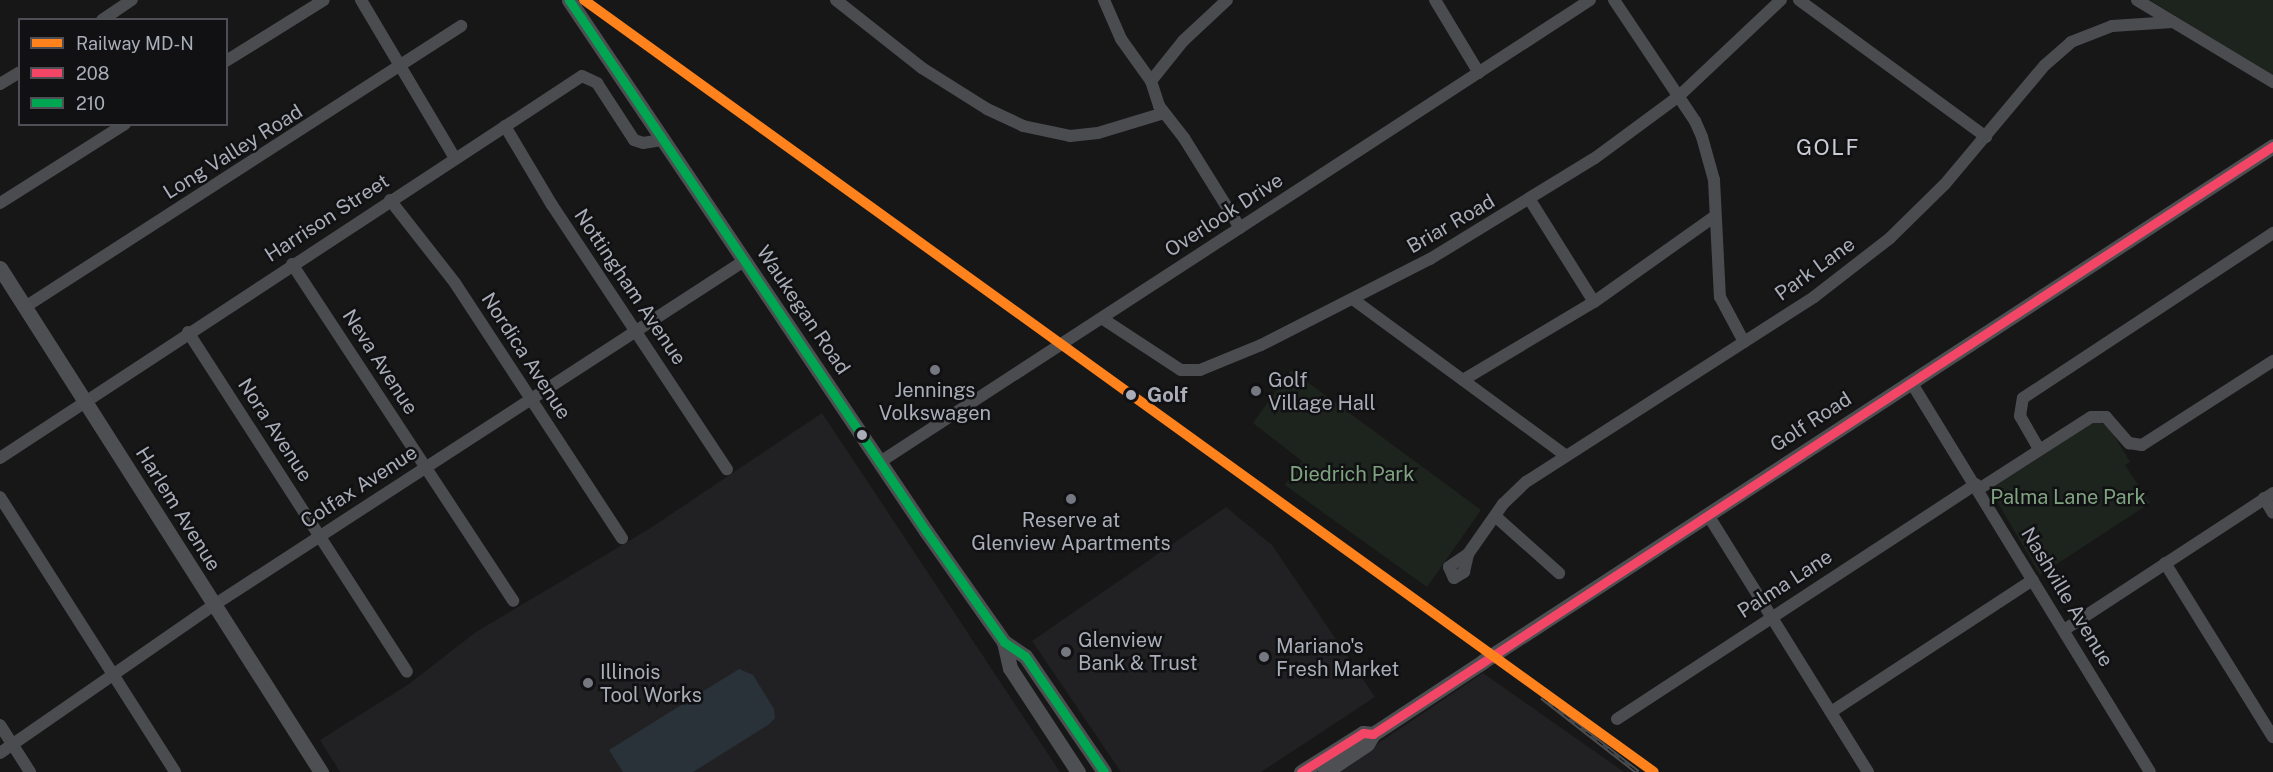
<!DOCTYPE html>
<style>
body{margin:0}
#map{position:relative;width:2273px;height:772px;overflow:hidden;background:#171717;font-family:"Public Sans",sans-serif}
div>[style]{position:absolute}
.built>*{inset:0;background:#212123}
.green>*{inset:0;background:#1d241e}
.water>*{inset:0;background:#2a3239}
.minor>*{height:12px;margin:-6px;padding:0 6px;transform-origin:6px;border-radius:6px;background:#4b4c50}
.major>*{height:15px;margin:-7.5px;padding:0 7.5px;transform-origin:7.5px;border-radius:7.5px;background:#4d4f52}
.rail>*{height:4.5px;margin-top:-2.25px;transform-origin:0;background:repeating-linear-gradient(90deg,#111113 0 7px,#4b4c4f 0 14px);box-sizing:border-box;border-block:2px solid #4b4c4f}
.bus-1>*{height:9px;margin:-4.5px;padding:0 4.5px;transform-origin:4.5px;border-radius:4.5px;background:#f34667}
.bus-2>*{height:9px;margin:-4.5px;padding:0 4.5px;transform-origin:4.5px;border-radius:4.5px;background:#00a651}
.rail-1>*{height:10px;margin:-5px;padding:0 5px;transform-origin:5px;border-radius:5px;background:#ff821d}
.dots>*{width:16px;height:16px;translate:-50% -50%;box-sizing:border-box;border:3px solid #111113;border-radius:50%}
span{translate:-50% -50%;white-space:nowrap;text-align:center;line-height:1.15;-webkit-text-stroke:5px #111113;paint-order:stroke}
.street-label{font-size:20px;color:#a8adb8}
.poi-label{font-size:20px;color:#a8adb8}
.left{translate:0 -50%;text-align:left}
.stop-label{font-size:20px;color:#a8adb8;font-weight:700}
.park-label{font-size:20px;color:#7fa381}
.quarter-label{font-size:22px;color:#c9ccd4;letter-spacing:1.5px}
.legend{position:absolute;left:18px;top:18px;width:210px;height:108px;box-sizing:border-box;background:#111113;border:2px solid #4d4f55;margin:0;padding:8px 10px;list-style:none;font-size:18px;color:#a8adb8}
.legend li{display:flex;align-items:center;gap:12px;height:30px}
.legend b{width:30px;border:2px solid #4d4f55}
</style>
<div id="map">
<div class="built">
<i style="clip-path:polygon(822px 413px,1060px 772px,340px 772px,320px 740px,409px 684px,476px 632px,649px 529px)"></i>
<i style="clip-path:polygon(1226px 507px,1272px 545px,1375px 697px,1261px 772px,1121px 772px,1032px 641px)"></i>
<i style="clip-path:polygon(1483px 673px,1624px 772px,1335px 772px)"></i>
</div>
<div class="green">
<i style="clip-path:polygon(2150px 0,2273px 0,2273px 76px)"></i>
<i style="clip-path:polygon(1291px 370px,1481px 510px,1427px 587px,1285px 485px,1302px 461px,1253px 423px)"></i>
<i style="clip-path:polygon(2096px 421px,2109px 427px,2130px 462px,2125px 465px,2150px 503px,2040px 575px,1990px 489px)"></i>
</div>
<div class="water">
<i style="clip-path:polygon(739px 669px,753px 675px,774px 709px,775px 718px,768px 725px,693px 772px,623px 772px,609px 750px)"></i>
</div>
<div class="minor">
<i style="left:361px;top:0;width:184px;rotate:59.3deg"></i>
<i style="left:836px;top:0;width:110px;rotate:38.3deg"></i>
<i style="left:922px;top:68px;width:77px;rotate:32.2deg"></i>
<i style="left:987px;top:109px;width:40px;rotate:25deg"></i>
<i style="left:1023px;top:126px;width:48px;rotate:12deg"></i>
<i style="left:1070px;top:136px;width:28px;rotate:-6deg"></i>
<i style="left:1098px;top:133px;width:69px;rotate:-16.9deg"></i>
<i style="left:1104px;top:0;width:43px;rotate:66.4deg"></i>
<i style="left:1121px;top:39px;width:52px;rotate:54.5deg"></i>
<i style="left:1151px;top:81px;width:26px;rotate:72deg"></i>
<i style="left:1159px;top:106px;width:41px;rotate:52deg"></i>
<i style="left:1184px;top:138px;width:106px;rotate:58.1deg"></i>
<i style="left:1435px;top:0;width:85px;rotate:58.9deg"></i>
<i style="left:1614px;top:0;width:146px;rotate:56.2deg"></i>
<i style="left:1695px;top:121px;width:17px;rotate:66deg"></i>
<i style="left:1702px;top:137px;width:45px;rotate:74.4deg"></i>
<i style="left:1714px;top:180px;width:117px;rotate:87.1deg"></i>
<i style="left:1720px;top:297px;width:51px;rotate:61.9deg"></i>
<i style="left:1799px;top:0;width:232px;rotate:36.2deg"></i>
<i style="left:2137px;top:0;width:159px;rotate:31.1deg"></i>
<i style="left:102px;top:20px;width:36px;rotate:-34deg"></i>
<i style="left:226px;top:61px;width:115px;rotate:-31.9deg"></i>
<i style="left:1151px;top:81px;width:51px;rotate:-51.3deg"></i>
<i style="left:1183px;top:41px;width:60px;rotate:-43deg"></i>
<i style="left:0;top:84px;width:23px;rotate:-31deg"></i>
<i style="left:505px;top:126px;width:92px;rotate:59.3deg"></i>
<i style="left:552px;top:205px;width:317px;rotate:56.5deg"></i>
<i style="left:390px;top:200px;width:105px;rotate:51.9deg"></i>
<i style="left:455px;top:283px;width:305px;rotate:56.8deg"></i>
<i style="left:1530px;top:200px;width:120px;rotate:57.9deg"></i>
<i style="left:0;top:203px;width:148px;rotate:-32.3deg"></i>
<i style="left:292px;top:264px;width:403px;rotate:56.7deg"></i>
<i style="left:1354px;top:300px;width:262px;rotate:36.3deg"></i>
<i style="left:25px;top:307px;width:519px;rotate:-32.8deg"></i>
<i style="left:1103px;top:319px;width:93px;rotate:33.2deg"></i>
<i style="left:1181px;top:370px;width:19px"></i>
<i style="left:1200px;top:370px;width:66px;rotate:-22.3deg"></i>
<i style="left:1261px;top:345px;width:190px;rotate:-27deg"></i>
<i style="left:1430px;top:259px;width:193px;rotate:-31.5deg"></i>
<i style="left:1595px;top:158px;width:104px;rotate:-36.4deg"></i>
<i style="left:1679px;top:96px;width:140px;rotate:-43.3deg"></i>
<i style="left:188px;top:332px;width:404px;rotate:57.2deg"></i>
<i style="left:1463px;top:380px;width:152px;rotate:-30.8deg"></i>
<i style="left:1594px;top:302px;width:148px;rotate:-35.4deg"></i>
<i style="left:1911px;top:382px;width:457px;rotate:58.5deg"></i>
<i style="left:2039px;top:449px;width:38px;rotate:-120deg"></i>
<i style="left:2020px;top:416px;width:18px;rotate:-81deg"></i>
<i style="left:2023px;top:398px;width:300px;rotate:-33.4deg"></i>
<i style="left:0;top:458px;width:696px;rotate:-33.28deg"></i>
<i style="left:582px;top:76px;width:17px;rotate:25deg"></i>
<i style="left:597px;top:83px;width:68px;rotate:57deg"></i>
<i style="left:634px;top:140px;width:9px;rotate:18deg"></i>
<i style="left:643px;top:143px;width:19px;rotate:-9deg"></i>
<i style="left:880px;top:462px;width:847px;rotate:-33.05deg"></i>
<i style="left:1979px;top:489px;width:133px;rotate:-32.7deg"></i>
<i style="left:2091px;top:417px;width:15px"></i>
<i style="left:2106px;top:417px;width:35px;rotate:49deg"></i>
<i style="left:2129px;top:443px;width:13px;rotate:9deg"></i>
<i style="left:2142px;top:445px;width:156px;rotate:-32.7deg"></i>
<i style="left:0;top:497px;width:326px;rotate:57.5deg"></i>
<i style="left:2264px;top:498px;width:17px;rotate:59deg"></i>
<i style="left:1708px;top:515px;width:303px;rotate:58.1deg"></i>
<i style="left:1495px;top:516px;width:86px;rotate:41.7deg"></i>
<i style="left:1468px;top:554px;width:23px;rotate:146deg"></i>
<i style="left:1449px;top:567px;width:12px;rotate:66deg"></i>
<i style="left:1454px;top:578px;width:12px;rotate:-31deg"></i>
<i style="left:1464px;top:572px;width:18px;rotate:-77deg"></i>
<i style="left:1468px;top:554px;width:61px;rotate:-55deg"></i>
<i style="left:1503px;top:504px;width:32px;rotate:-44deg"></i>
<i style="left:1526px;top:482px;width:342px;rotate:-32.7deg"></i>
<i style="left:1814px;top:297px;width:96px;rotate:-37.8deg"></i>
<i style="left:1890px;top:238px;width:77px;rotate:-44.5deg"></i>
<i style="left:1945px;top:184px;width:155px;rotate:-50deg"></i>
<i style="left:2045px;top:65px;width:35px;rotate:-41deg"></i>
<i style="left:2071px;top:42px;width:44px;rotate:-21.3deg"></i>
<i style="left:2112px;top:26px;width:61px;rotate:-3.8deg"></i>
<i style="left:2165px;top:563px;width:205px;rotate:58.2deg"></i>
<i style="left:2064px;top:630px;width:250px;rotate:-33.2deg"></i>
<i style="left:1831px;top:712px;width:241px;rotate:-33.2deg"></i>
<i style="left:1617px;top:719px;width:429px;rotate:-33.2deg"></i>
<i style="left:0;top:725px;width:56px;rotate:57.4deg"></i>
<i style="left:0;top:753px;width:260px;rotate:-34.7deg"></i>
<i style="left:214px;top:605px;width:632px;rotate:-32.99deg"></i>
</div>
<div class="major">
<i style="left:569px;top:0;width:640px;rotate:56.09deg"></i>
<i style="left:926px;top:531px;width:136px;rotate:54.9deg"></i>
<i style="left:1004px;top:642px;width:25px;rotate:34deg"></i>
<i style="left:1025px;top:656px;width:140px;rotate:55.7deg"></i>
<i style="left:0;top:268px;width:598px;rotate:57.51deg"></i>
<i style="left:1004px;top:642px;width:27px;rotate:77deg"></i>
<i style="left:1010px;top:668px;width:124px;rotate:56.8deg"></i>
<i style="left:1301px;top:772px;width:73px;rotate:-32.2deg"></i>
<i style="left:1363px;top:733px;width:10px;rotate:6deg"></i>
<i style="left:1325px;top:772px;width:50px;rotate:-33.7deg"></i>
<i style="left:1367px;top:744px;width:12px;rotate:-59deg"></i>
<i style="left:1373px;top:734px;width:131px;rotate:-33.4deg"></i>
<i style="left:1482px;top:662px;width:944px;rotate:-33.12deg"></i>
</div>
<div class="rail">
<i style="left:1542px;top:697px;width:122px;rotate:38deg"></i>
</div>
<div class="bus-1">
<i style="left:1301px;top:772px;width:73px;rotate:-32.2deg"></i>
<i style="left:1363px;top:733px;width:10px;rotate:6deg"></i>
<i style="left:1373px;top:734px;width:1075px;rotate:-33.16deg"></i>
</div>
<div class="bus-2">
<i style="left:569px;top:0;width:640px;rotate:56.09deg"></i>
<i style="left:926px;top:531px;width:136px;rotate:54.9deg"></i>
<i style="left:1004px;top:642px;width:25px;rotate:34deg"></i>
<i style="left:1025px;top:656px;width:140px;rotate:55.7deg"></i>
</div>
<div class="rail-1">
<i style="left:584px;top:0;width:1319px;rotate:35.81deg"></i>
</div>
<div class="dots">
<i style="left:935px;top:370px;background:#757880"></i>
<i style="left:1256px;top:391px;background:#757880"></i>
<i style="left:1131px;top:395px;background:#a8adb8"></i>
<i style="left:862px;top:435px;background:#a8adb8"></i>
<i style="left:1071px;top:499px;background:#757880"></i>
<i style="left:1066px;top:652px;background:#757880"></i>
<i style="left:1264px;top:657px;background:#757880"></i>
<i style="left:588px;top:683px;background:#757880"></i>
</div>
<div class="street-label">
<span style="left:233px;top:152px;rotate:-32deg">Long Valley Road</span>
<span style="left:1224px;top:215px;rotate:-33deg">Overlook Drive</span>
<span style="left:327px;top:218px;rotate:-33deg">Harrison Street</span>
<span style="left:1451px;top:224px;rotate:-30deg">Briar Road</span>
<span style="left:1815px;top:269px;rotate:-36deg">Park Lane</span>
<span style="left:630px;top:287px;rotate:56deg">Nottingham Avenue</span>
<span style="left:803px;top:310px;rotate:56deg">Waukegan Road</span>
<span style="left:526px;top:356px;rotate:57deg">Nordica Avenue</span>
<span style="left:380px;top:362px;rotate:57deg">Neva Avenue</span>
<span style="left:1811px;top:422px;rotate:-33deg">Golf Road</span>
<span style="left:275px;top:430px;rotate:57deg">Nora Avenue</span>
<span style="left:359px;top:487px;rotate:-33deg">Colfax Avenue</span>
<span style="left:178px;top:509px;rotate:58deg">Harlem Avenue</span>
<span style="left:1785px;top:584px;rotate:-33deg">Palma Lane</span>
<span style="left:2067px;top:597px;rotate:59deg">Nashville Avenue</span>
</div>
<div class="poi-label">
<span class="left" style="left:1268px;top:392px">Golf<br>Village Hall</span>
<span style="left:935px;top:402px">Jennings<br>Volkswagen</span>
<span style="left:1071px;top:532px">Reserve at<br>Glenview Apartments</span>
<span class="left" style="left:1078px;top:652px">Glenview<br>Bank &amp; Trust</span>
<span class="left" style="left:1276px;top:658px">Mariano's<br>Fresh Market</span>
<span class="left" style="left:600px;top:684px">Illinois<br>Tool Works</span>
</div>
<div class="stop-label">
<span class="left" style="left:1147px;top:395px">Golf</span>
</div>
<div class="park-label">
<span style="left:1352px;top:474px">Diedrich Park</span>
<span style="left:2068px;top:497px">Palma Lane Park</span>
</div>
<div class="quarter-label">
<span style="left:1828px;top:148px">GOLF</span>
</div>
<ul class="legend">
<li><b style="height:8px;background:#ff821d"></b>Railway MD-N</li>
<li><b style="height:8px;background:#f34667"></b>208</li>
<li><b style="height:8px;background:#00a651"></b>210</li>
</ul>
</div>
